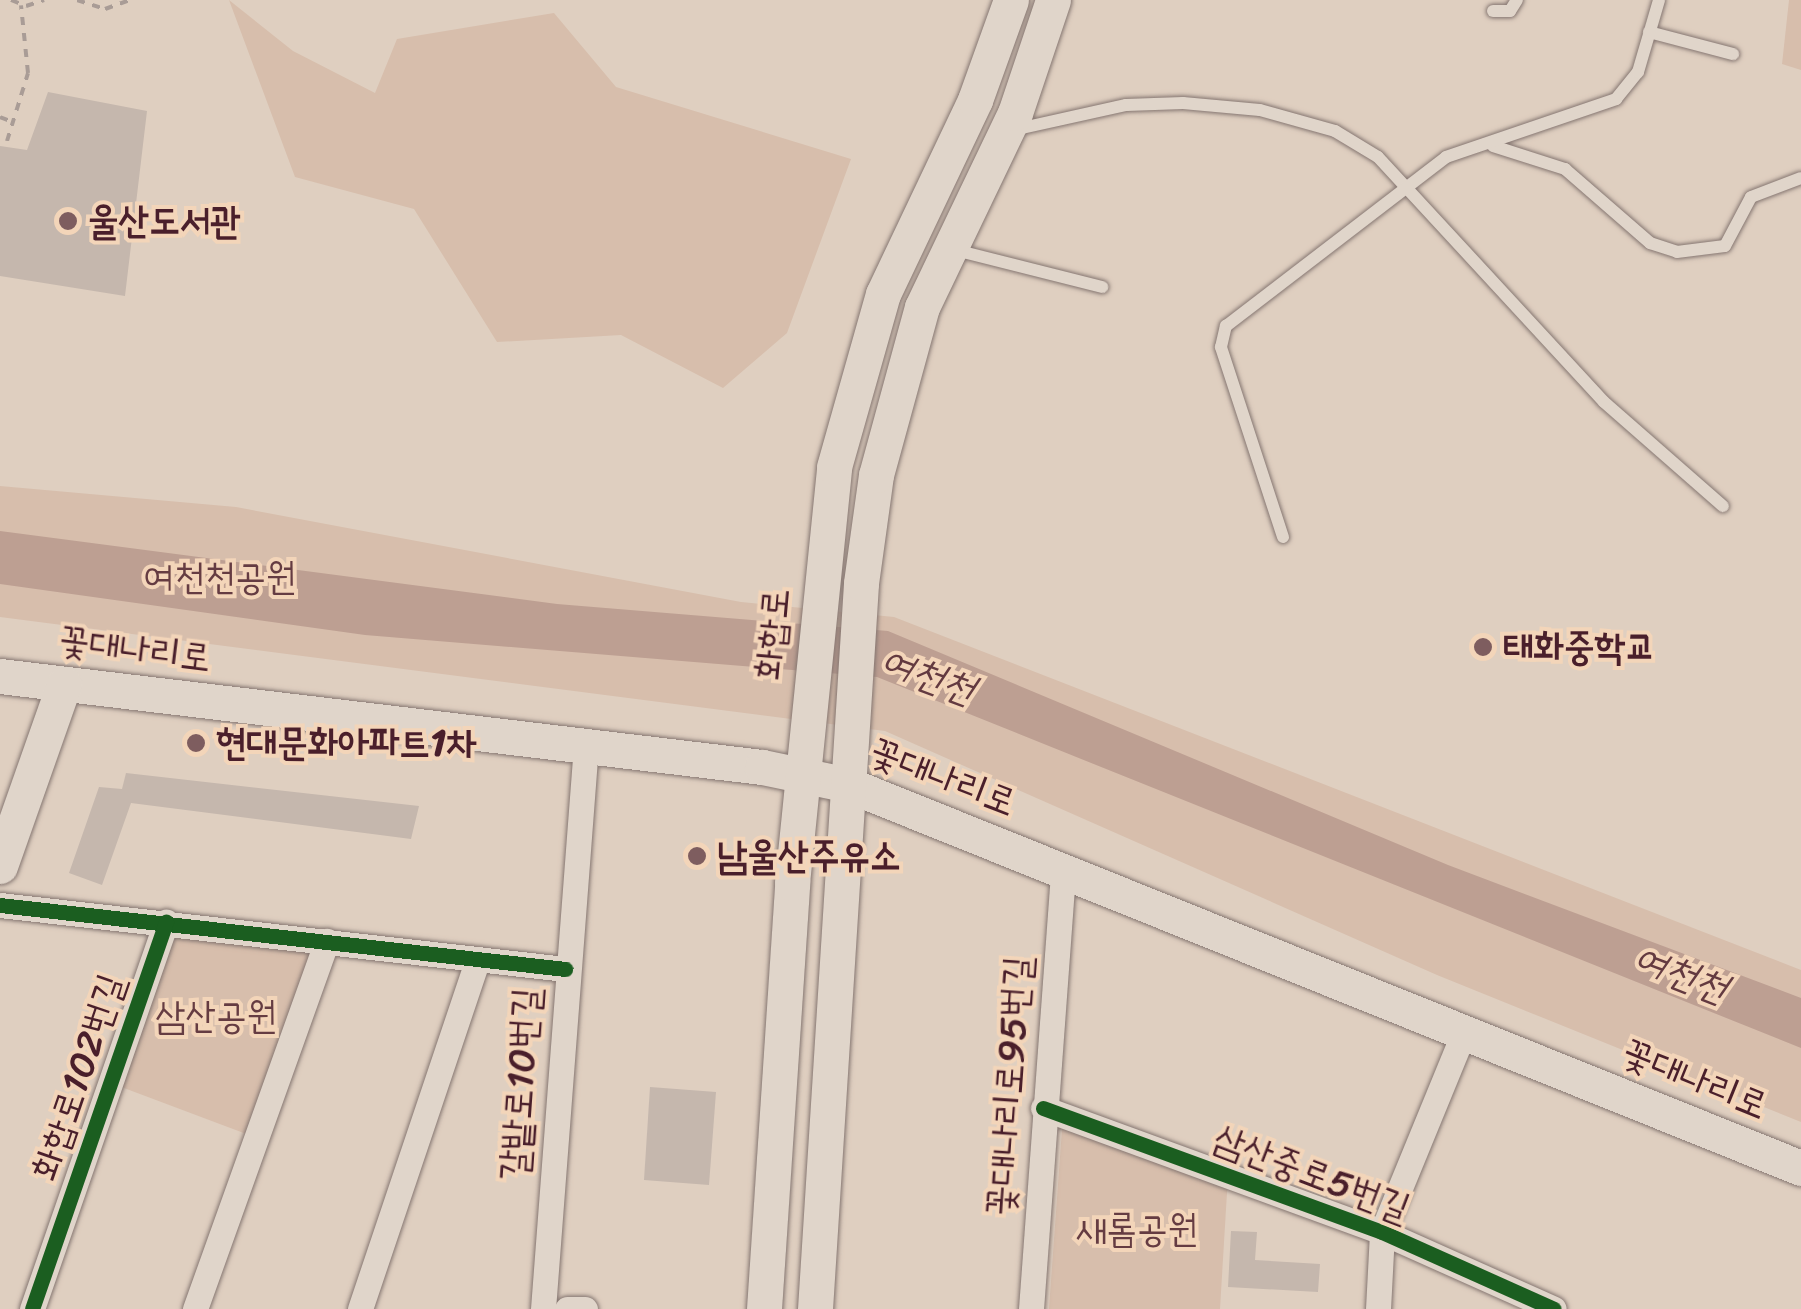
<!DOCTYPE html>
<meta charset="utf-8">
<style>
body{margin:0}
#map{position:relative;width:1801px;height:1309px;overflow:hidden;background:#dfcfc0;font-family:Sriracha,"Poor Story",sans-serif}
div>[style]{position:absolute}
.green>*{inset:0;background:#d7beac}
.water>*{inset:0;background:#bd9f92}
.building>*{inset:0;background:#c5b7ad}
.path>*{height:4px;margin-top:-2px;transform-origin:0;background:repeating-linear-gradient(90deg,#a99c96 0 8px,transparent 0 16px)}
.roads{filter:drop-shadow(0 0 2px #857671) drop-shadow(0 0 2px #857671)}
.lane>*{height:12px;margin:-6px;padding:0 6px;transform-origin:6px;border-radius:6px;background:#e0d5ca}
.street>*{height:25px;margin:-12.5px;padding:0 12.5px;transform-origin:12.5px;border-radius:12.5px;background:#e0d5ca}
.secondary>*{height:35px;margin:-17.5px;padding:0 17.5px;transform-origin:17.5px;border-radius:17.5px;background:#e0d5ca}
.cycleway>*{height:15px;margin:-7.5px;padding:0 7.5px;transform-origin:7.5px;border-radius:7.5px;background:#1b5e20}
.dots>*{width:28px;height:28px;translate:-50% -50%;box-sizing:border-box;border:5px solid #f3d5b9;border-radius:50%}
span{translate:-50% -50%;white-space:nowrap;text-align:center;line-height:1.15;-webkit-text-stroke:8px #f3d5b9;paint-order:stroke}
.poi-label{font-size:38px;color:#4a1f2b;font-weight:700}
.left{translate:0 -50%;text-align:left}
.park-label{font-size:38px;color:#653c42}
.street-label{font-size:38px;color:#4a1f2b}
.water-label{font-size:40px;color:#633a40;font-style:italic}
</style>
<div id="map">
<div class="green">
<i style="clip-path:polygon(229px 0,293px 51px,375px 93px,397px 39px,554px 13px,616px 87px,851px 159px,787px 333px,723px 388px,621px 335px,497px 342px,414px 209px,295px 177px)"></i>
<i style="clip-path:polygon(1789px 0,1801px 0,1801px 70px,1782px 64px)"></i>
<i style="clip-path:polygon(0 486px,236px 507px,741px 602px,894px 617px,1801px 970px,1801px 1122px,1437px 975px,885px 731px,0 617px)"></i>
<i style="clip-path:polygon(171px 929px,317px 946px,249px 1135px,116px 1085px)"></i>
<i style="clip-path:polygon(1063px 1116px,1228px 1176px,1220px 1309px,1049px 1309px)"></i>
</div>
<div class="water">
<i style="clip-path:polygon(0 531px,557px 604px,888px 631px,1448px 865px,1801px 998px,1801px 1048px,877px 677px,365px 635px,0 584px)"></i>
</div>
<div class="building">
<i style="clip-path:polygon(48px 92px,147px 111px,125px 296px,0 276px,0 146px,27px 150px)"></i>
<i style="clip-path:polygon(126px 773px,419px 806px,411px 839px,131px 803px,102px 885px,69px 873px,99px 787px,122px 789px)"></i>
<i style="clip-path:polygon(650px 1087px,716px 1092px,709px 1185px,644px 1180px)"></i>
<i style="clip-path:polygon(1231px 1231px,1257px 1232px,1255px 1260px,1320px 1264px,1318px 1292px,1228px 1287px)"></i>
</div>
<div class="path">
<i style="left:11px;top:0;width:16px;rotate:22deg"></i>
<i style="left:26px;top:6px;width:19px;rotate:-18deg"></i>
<i style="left:77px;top:0;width:29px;rotate:18deg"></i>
<i style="left:105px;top:9px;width:27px;rotate:-20deg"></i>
<i style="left:0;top:117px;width:14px;rotate:21deg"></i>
<i style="left:7px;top:141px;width:71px;rotate:-72.8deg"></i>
<i style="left:28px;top:73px;width:68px;rotate:-95.9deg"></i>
</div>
<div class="roads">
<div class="lane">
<i style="left:1493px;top:11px;width:17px"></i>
<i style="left:1510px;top:11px;width:13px;rotate:-58deg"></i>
<i style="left:1649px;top:32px;width:87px;rotate:14.7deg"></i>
<i style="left:1013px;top:130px;width:116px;rotate:-12.5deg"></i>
<i style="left:1126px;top:105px;width:57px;rotate:-2deg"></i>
<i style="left:1183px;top:103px;width:77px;rotate:5.2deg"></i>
<i style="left:1260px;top:110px;width:78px;rotate:15.6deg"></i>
<i style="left:1335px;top:131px;width:50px;rotate:31.2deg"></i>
<i style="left:1378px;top:157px;width:333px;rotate:47.3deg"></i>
<i style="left:1604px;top:402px;width:158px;rotate:41.2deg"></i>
<i style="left:1493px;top:146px;width:76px;rotate:17.7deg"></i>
<i style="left:1565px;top:169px;width:113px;rotate:41deg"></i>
<i style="left:1650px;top:243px;width:28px;rotate:18deg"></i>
<i style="left:1677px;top:252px;width:48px;rotate:-7.1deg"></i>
<i style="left:1725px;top:246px;width:55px;rotate:-62deg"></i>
<i style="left:1751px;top:197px;width:53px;rotate:-20.8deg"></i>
<i style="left:951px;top:249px;width:156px;rotate:14.1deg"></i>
<i style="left:1283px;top:537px;width:200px;rotate:-108.1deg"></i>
<i style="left:1221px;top:347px;width:22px;rotate:-77deg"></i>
<i style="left:1226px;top:326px;width:277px;rotate:-37.5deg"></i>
<i style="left:1446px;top:157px;width:180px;rotate:-18.8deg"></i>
<i style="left:1616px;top:99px;width:35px;rotate:-51deg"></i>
<i style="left:1638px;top:72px;width:75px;rotate:-73.7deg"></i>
</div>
<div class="street">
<i style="left:0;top:905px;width:569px;rotate:6.46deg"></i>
<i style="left:1043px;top:1108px;width:361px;rotate:20.1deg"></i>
<i style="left:1382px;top:1232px;width:188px;rotate:24.1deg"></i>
<i style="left:32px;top:1309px;width:410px;rotate:-70.9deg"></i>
<i style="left:195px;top:1309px;width:391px;rotate:-70.3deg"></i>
<i style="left:360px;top:1309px;width:369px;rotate:-71.4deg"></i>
<i style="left:543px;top:1309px;width:566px;rotate:-85.64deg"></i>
<i style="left:567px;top:1309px;width:18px"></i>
<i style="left:1031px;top:1309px;width:441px;rotate:-85.8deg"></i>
<i style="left:1378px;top:1309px;width:77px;rotate:-87deg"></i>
<i style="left:1382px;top:1232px;width:216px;rotate:-67.7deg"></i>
</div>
<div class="secondary">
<i style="left:0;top:676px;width:767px;rotate:6.81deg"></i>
<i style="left:762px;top:767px;width:89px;rotate:11.7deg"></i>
<i style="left:849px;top:785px;width:1026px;rotate:21.92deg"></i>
<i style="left:0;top:866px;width:193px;rotate:-70.6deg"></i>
<i style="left:764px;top:1309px;width:427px;rotate:-86.2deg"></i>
<i style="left:792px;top:883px;width:418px;rotate:-84.2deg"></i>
<i style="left:834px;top:467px;width:180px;rotate:-74.2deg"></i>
<i style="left:883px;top:294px;width:215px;rotate:-64.6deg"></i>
<i style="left:975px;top:100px;width:106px;rotate:-70.2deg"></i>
<i style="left:815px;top:1309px;width:727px;rotate:-86.37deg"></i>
<i style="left:861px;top:583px;width:109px;rotate:-82.1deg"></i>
<i style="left:876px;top:475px;width:174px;rotate:-74.7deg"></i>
<i style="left:922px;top:307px;width:215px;rotate:-64.4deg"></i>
<i style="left:1015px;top:113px;width:119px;rotate:-71.4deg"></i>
</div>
</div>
<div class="cycleway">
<i style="left:0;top:905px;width:569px;rotate:6.46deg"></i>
<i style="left:1043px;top:1108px;width:361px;rotate:20.1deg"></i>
<i style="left:1382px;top:1232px;width:188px;rotate:24.1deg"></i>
<i style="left:32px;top:1309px;width:410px;rotate:-70.9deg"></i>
</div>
<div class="dots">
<i style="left:68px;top:221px;background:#7e5d5f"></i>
<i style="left:1483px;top:647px;background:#7e5d5f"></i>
<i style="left:196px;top:743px;background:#7e5d5f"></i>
<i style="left:697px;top:856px;background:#7e5d5f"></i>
</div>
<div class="poi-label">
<span class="left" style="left:88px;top:221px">울산도서관</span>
<span class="left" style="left:1503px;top:647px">태화중학교</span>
<span class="left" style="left:216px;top:743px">현대문화아파트1차</span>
<span class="left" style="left:717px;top:856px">남울산주유소</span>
</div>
<div class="park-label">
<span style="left:220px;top:577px">여천천공원</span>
<span style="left:216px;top:1016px">삼산공원</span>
<span style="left:1137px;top:1229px">새롬공원</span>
</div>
<div class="street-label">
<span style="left:772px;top:634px;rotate:-85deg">화합로</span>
<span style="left:135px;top:649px;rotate:7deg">꽃대나리로</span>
<span style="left:943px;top:777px;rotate:21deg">꽃대나리로</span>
<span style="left:78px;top:1077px;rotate:-71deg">화합로102번길</span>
<span style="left:1695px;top:1079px;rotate:22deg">꽃대나리로</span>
<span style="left:520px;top:1084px;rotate:-86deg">갈밭로10번길</span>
<span style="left:1009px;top:1086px;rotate:-86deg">꽃대나리로95번길</span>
<span style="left:1312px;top:1173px;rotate:21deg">삼산중로5번길</span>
</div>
<div class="water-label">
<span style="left:928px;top:675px;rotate:20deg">여천천</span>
<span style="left:1681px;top:973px;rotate:21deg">여천천</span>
</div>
</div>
